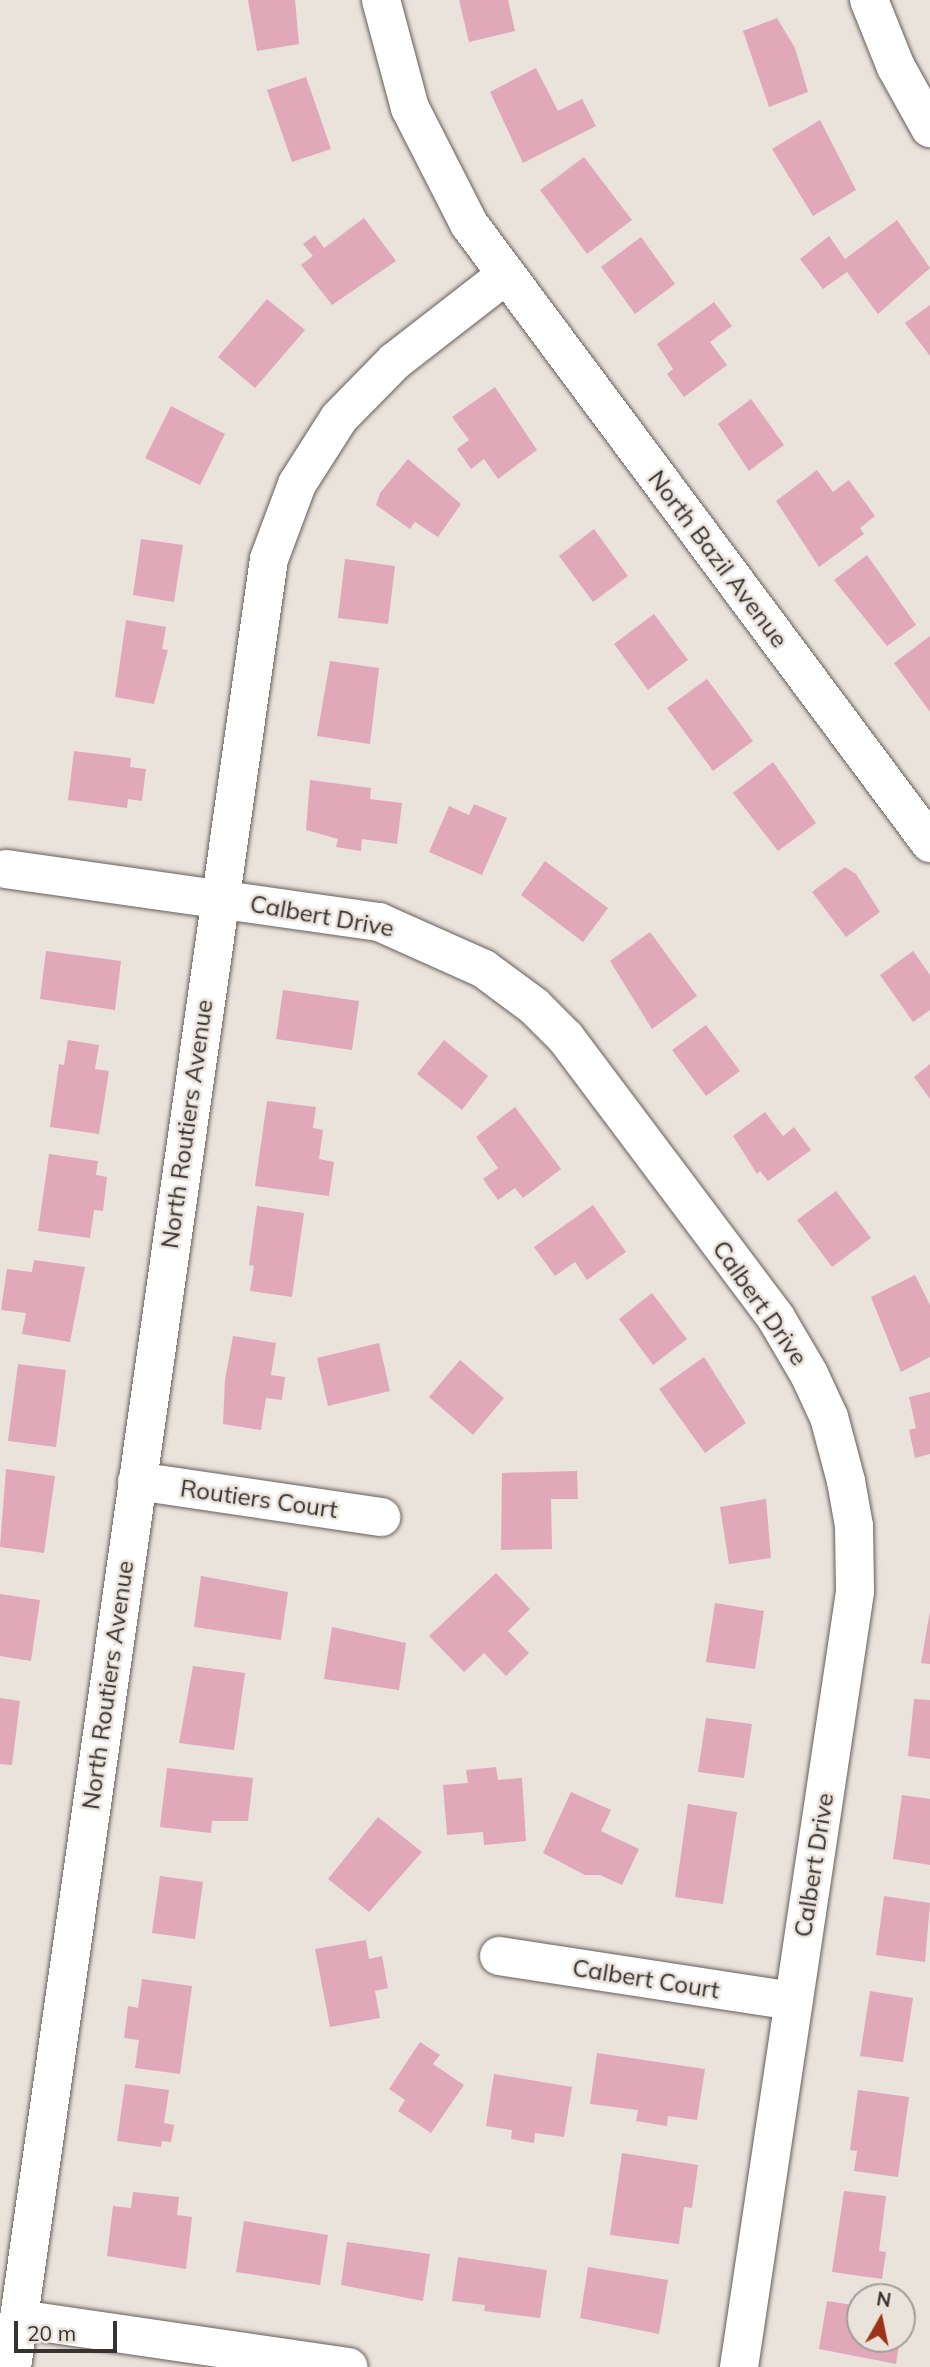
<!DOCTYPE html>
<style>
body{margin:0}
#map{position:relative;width:930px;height:2367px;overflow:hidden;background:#eae3dc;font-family:Mulish,sans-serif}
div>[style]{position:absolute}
.building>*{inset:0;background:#e0a8b9}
.roads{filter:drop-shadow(0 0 2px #665f5a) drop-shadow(0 0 2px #665f5a)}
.street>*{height:38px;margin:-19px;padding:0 19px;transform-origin:19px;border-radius:19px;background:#fff}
span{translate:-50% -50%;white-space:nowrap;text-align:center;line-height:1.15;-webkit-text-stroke:5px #eae3dc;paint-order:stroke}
.street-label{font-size:24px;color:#363331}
.north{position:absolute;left:846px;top:2283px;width:70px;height:70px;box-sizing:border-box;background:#eae3dc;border:2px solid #a29d98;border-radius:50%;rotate:9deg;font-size:19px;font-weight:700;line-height:28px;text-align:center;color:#363331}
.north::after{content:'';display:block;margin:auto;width:24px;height:32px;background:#9c3319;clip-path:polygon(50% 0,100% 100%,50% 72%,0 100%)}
.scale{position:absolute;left:14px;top:2321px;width:103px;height:32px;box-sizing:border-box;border:4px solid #363331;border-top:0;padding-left:9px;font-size:21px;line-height:24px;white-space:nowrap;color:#363331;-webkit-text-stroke:5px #eae3dc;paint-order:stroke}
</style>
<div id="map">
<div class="building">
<i style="clip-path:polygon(248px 0,295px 0,299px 44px,257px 51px)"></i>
<i style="clip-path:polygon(459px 0,508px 0,515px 31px,469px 42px)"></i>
<i style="clip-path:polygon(777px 18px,795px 48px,808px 92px,769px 107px,743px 31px)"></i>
<i style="clip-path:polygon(536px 68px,558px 111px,582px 99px,596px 126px,523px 163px,490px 92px)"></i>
<i style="clip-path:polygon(306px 77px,331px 149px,292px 162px,267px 90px)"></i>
<i style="clip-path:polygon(820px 120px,856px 190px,813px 216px,772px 149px)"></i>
<i style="clip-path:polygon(584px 157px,632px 220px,587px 254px,540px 190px)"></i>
<i style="clip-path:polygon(364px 218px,396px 261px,332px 305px,301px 265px,313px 256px,303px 244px,315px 235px,324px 248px)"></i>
<i style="clip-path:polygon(897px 220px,930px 268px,878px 314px,847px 272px,823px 289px,800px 259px,829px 236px,845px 259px)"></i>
<i style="clip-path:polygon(641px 237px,675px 284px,635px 314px,601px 267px)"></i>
<i style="clip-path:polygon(267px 299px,305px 330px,255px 388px,218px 357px)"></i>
<i style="clip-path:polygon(714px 302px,732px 326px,710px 342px,727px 365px,684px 397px,667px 374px,673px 369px,657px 344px)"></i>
<i style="clip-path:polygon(930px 305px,930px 356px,905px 323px)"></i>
<i style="clip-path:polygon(495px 387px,537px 450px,498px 479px,484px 459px,471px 469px,457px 449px,469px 440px,452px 417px)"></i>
<i style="clip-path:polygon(751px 399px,784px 445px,749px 471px,718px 424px)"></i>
<i style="clip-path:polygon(171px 406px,225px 434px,200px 485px,145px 458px)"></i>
<i style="clip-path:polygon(408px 459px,461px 504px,438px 537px,415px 522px,410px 529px,376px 505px,380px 493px)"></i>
<i style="clip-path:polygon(817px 470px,833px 492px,849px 480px,875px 516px,860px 528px,864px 534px,819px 567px,776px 501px)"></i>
<i style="clip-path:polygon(594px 529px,628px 576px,593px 602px,559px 556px)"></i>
<i style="clip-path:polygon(141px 539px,183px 545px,174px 602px,133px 595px)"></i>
<i style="clip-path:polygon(867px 555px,916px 625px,887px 646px,834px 580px)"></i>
<i style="clip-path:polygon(345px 559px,395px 566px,388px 624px,338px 618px)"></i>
<i style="clip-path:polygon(654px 614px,688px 660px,648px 690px,614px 644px)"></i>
<i style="clip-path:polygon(126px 620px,166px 627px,162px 649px,168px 650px,154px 704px,115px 697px)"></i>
<i style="clip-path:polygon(930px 636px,930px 712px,894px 663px)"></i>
<i style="clip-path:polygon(330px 661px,379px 668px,370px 744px,317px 736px)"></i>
<i style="clip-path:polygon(707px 679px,753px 741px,713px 771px,667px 708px)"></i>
<i style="clip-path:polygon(74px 751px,131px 758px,130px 767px,146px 769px,142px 801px,128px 799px,127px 808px,68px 800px)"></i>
<i style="clip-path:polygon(773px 762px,816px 823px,778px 851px,733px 793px)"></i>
<i style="clip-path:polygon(310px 780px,371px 788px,370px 799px,402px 803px,397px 844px,362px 839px,361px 851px,336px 847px,338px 839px,306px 830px)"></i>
<i style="clip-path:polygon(474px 804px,507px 818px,482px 875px,429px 852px,449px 806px,469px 815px)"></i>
<i style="clip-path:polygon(545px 861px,608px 908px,583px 942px,521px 895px)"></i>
<i style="clip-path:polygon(845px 867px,856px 874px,880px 912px,846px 937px,812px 892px)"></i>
<i style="clip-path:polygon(650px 932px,697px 996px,652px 1029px,610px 961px)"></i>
<i style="clip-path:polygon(46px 951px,121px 961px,115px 1010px,40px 999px)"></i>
<i style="clip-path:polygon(913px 951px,930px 975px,930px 1010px,913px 1022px,880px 975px)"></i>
<i style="clip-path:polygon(283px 990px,359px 1001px,352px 1050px,276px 1039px)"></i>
<i style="clip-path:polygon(706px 1025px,740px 1071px,706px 1096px,672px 1050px)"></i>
<i style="clip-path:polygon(68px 1040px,99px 1045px,95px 1069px,109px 1071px,99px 1134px,50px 1127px,59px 1064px,64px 1065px)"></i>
<i style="clip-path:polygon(444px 1040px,488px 1076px,462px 1110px,417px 1074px)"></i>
<i style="clip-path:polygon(930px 1064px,930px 1099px,914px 1077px)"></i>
<i style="clip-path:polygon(267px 1101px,316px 1107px,313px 1128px,323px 1130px,319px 1159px,334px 1162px,329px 1196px,255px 1186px)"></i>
<i style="clip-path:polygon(515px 1107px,561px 1169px,523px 1198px,515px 1188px,498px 1200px,483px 1179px,498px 1168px,476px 1137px)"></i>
<i style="clip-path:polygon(765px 1112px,783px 1136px,794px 1127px,811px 1150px,768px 1181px,760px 1171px,757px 1174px,733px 1136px)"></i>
<i style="clip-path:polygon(49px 1154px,98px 1161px,96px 1175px,107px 1177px,103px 1211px,94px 1210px,90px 1238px,38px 1231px)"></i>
<i style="clip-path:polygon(836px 1191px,871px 1238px,832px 1267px,797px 1220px)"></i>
<i style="clip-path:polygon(593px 1205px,626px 1252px,587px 1280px,575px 1262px,555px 1276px,534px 1247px)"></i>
<i style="clip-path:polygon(257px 1206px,304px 1213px,292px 1297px,250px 1291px,254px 1266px,249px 1265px)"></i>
<i style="clip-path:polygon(34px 1260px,85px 1267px,70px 1342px,22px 1334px,26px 1313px,1px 1310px,7px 1269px,32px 1272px)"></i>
<i style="clip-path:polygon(915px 1275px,930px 1305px,930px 1357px,901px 1372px,871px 1297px)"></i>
<i style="clip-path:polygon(652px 1293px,687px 1339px,653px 1365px,619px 1319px)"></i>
<i style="clip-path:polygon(233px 1336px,276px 1343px,271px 1375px,285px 1377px,282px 1400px,266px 1398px,261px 1430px,223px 1424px,225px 1380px)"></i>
<i style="clip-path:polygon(379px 1343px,390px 1391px,328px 1406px,317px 1358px)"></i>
<i style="clip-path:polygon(704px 1357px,746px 1423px,705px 1453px,659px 1389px)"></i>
<i style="clip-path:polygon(460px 1360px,504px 1398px,473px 1435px,429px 1397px)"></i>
<i style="clip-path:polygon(18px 1364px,66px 1370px,56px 1447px,8px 1441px)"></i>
<i style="clip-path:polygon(930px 1392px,930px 1454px,915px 1458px,909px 1430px,916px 1428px,909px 1397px)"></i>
<i style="clip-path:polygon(6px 1469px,55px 1476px,44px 1553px,0 1547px)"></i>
<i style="clip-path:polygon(577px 1471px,578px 1499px,551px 1499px,552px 1549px,501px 1550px,502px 1473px)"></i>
<i style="clip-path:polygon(766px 1499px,771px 1558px,729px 1564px,720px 1507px)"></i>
<i style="clip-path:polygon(496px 1573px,530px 1609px,508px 1631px,529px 1653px,506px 1676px,484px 1653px,464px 1672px,429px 1636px)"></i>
<i style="clip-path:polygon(201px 1576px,288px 1592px,281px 1640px,194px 1627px)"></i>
<i style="clip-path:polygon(0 1594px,40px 1600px,31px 1661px,0 1656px)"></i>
<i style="clip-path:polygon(715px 1603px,764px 1611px,755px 1669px,706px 1662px)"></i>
<i style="clip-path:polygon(930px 1611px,930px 1664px,921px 1663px)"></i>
<i style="clip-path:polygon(332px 1627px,406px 1643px,399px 1690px,324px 1679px)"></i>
<i style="clip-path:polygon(193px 1666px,245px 1673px,234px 1750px,179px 1743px)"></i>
<i style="clip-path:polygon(0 1698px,20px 1701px,12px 1765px,0 1764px)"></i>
<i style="clip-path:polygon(914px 1699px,930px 1700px,930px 1759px,908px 1756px)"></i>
<i style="clip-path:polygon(706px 1718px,752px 1724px,744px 1778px,698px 1772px)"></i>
<i style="clip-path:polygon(496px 1767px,498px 1780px,522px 1778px,526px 1841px,484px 1845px,483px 1832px,447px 1835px,443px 1785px,468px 1783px,466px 1770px)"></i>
<i style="clip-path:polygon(167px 1768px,253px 1778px,248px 1821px,212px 1821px,211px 1833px,160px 1827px)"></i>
<i style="clip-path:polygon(571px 1792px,611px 1810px,601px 1831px,639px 1849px,622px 1885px,600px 1875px,585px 1875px,543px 1853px)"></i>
<i style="clip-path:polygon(902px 1795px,930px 1799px,930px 1865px,893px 1859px)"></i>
<i style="clip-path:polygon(688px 1804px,737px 1812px,723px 1904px,675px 1897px)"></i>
<i style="clip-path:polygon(378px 1817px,422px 1852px,369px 1912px,328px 1879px)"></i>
<i style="clip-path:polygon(160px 1876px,203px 1882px,195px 1939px,152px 1933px)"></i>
<i style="clip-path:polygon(884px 1896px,930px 1903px,925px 1962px,876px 1955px)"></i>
<i style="clip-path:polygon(366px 1940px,369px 1959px,382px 1956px,388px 1988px,375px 1991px,380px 2018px,330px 2027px,315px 1949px)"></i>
<i style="clip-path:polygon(142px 1979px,192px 1986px,180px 2074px,135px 2068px,139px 2040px,124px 2038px,128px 2006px,138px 2008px)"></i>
<i style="clip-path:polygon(870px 1991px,913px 1998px,903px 2062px,860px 2056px)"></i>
<i style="clip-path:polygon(420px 2042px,440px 2055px,433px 2064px,464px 2085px,431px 2133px,398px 2111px,405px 2100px,389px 2089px)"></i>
<i style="clip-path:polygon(597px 2053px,705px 2069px,697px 2120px,668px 2116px,667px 2126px,636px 2121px,638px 2110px,590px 2104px)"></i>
<i style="clip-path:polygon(494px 2074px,572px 2087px,564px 2137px,535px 2133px,534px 2143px,511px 2139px,512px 2130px,486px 2126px)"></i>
<i style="clip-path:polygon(125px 2084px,169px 2090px,164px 2123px,174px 2125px,171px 2142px,162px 2141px,161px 2147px,117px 2141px)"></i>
<i style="clip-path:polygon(858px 2090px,909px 2097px,898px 2177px,854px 2171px,857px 2151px,850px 2150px)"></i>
<i style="clip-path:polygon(622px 2153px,698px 2165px,692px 2208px,684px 2207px,679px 2244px,610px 2235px)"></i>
<i style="clip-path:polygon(844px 2191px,886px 2196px,879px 2251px,886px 2252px,882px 2279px,832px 2272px)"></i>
<i style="clip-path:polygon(133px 2192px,179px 2197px,177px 2215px,192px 2217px,186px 2269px,107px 2256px,113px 2206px,131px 2208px)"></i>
<i style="clip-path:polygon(244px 2221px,328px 2235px,320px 2285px,236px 2272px)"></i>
<i style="clip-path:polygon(347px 2242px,430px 2254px,423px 2301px,341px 2285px)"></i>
<i style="clip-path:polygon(458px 2257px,547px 2270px,540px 2318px,484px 2311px,485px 2305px,452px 2301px)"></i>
<i style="clip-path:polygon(588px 2267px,668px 2280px,659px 2334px,580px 2318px)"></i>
<i style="clip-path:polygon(827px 2301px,860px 2306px,860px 2339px,900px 2339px,896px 2364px,819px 2349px)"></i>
</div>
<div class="roads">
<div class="street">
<i style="left:381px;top:0;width:112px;rotate:75deg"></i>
<i style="left:410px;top:108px;width:130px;rotate:63deg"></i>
<i style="left:469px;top:224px;width:772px;rotate:53.32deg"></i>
<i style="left:869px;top:0;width:72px;rotate:68.1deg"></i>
<i style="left:896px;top:67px;width:70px;rotate:60.9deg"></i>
<i style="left:6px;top:869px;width:377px;rotate:8.1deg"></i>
<i style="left:379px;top:922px;width:115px;rotate:24.1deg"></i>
<i style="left:484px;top:969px;width:62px;rotate:36.5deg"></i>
<i style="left:534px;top:1006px;width:45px;rotate:45deg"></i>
<i style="left:566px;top:1038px;width:350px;rotate:53.1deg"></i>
<i style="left:776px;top:1318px;width:65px;rotate:59.5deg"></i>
<i style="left:809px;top:1374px;width:47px;rotate:65.1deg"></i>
<i style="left:829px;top:1417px;width:66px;rotate:75.1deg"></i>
<i style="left:846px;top:1481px;width:46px;rotate:79.9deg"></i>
<i style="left:854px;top:1526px;width:66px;rotate:89.1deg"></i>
<i style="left:855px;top:1592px;width:784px;rotate:98.51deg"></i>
<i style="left:137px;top:1481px;width:247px;rotate:8.4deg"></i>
<i style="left:499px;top:1956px;width:298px;rotate:8.7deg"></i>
<i style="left:19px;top:2319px;width:333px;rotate:8.3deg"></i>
<i style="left:12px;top:2367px;width:1826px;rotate:-81.91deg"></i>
<i style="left:269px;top:559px;width:80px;rotate:-69.5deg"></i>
<i style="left:297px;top:484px;width:78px;rotate:-57.5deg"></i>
<i style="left:339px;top:418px;width:80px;rotate:-45.5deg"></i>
<i style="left:395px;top:361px;width:140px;rotate:-37.8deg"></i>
</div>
</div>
<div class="street-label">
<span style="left:718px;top:559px;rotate:53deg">North Bazil Avenue</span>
<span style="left:322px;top:916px;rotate:10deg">Calbert Drive</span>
<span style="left:187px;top:1124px;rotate:-82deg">North Routiers Avenue</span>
<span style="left:760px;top:1303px;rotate:55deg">Calbert Drive</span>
<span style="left:259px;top:1499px;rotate:8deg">Routiers Court</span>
<span style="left:108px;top:1685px;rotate:-82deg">North Routiers Avenue</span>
<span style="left:814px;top:1865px;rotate:-81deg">Calbert Drive</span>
<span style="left:646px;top:1979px;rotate:9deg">Calbert Court</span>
</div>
<div class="north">N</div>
<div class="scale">20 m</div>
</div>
